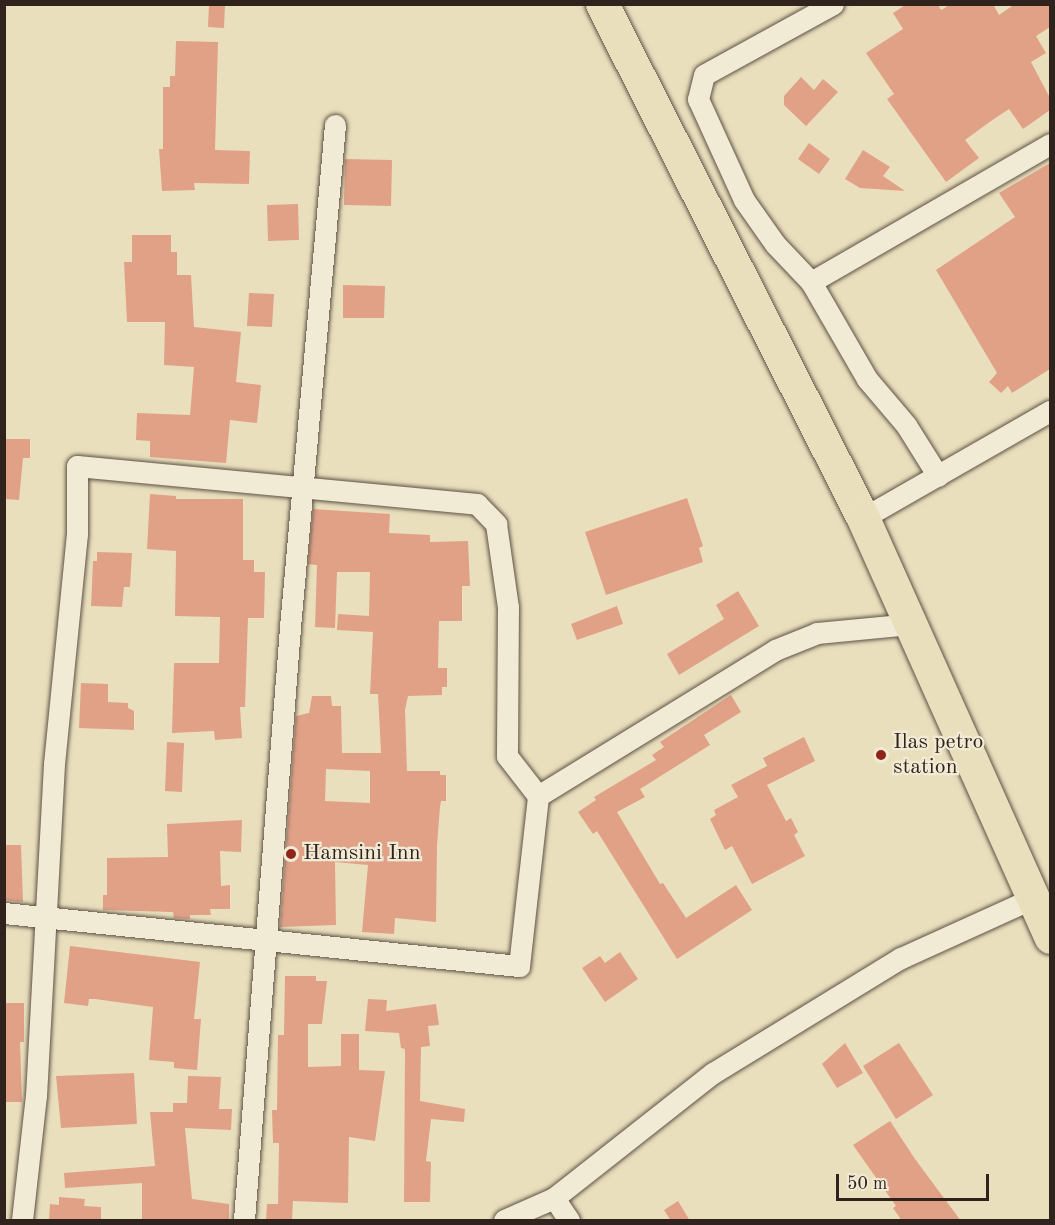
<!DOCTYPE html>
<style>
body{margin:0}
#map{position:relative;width:1055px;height:1225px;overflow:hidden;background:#eadfbd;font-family:"Old Standard TT",serif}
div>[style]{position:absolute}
.building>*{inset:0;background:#e0a187}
.roads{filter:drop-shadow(0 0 2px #5e5245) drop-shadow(0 0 2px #5e5245)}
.street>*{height:21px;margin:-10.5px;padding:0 10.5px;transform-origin:10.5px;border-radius:10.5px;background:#f1ead4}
.highway>*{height:33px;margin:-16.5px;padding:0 16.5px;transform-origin:16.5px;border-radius:16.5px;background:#eadfbd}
.dots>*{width:16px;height:16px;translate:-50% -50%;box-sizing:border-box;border:3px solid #f1ead4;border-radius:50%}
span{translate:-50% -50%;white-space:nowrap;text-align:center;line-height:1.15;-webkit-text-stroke:4.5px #f1ead4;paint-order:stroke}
.poi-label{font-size:22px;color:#30231d}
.left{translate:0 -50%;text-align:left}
.frame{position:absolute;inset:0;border:6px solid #30231d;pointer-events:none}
.scale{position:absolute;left:836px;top:1174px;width:153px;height:27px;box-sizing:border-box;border:3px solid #30231d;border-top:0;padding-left:8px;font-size:18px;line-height:21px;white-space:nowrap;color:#30231d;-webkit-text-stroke:4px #f1ead4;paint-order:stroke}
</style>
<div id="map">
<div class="building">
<i style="clip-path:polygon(209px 4px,225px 4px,224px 28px,208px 27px)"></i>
<i style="clip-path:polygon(907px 4px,938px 4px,941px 10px,951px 4px,993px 4px,999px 15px,1015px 4px,1050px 4px,1050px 27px,1036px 36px,1046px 53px,1031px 62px,1050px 98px,1050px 110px,1023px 129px,1009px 109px,991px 121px,965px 140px,979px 158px,946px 182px,887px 99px,894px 94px,866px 53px,903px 29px,893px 13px)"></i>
<i style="clip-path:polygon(176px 41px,218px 42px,215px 150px,250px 151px,249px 184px,194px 183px,195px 190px,162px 191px,159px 149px,163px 149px,163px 87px,170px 87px,170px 76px,175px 76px)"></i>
<i style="clip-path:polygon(801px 77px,814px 90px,823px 79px,838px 92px,806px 126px,784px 105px,784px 96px)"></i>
<i style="clip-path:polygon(809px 143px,830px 159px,819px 174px,798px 159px)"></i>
<i style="clip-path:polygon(863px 150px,890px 167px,883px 176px,905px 191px,860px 188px,845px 179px)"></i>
<i style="clip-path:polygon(345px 159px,392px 160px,391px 206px,344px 205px)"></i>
<i style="clip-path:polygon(1050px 163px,1050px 369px,1012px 393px,1008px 386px,1001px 393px,989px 382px,997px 373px,936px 270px,1015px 217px,999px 193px)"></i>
<i style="clip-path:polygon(298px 204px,299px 240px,268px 241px,267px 205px)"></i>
<i style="clip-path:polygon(132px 235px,171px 235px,171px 252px,177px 252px,177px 275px,191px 275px,194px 327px,241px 332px,236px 382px,261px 385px,257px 423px,230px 420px,226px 463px,150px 457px,150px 441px,136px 440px,137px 413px,190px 415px,194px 367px,164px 365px,165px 322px,127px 322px,124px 262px,132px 262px)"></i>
<i style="clip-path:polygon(343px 285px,385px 286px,384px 318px,343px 318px)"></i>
<i style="clip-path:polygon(249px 293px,274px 294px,272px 327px,247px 326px)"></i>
<i style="clip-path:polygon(4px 439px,30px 439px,30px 458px,23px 458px,19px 500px,4px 499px)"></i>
<i style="clip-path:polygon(150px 494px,176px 496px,176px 499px,243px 499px,243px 560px,254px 560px,254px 572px,265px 572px,264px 618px,248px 618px,245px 707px,240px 707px,242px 738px,215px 740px,214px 731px,172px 733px,174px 663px,219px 663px,220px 617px,175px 616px,176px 551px,147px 549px)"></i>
<i style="clip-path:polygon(687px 498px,703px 546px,699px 548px,703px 562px,606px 595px,585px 532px)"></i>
<i style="clip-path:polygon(evenodd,313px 509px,390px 514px,389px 533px,430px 535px,430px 542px,468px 541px,470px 586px,462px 586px,462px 621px,439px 621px,438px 668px,447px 668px,447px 687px,442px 687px,442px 695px,408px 696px,405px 710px,407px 771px,440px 771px,440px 775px,446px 775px,446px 801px,441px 801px,440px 807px,437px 845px,436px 922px,395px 918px,394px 934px,362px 932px,368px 865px,335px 862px,336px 925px,280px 927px,296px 716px,309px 713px,312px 696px,331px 696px,332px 706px,341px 706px,342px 753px,381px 753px,378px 694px,370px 694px,373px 632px,337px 630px,338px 614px,369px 616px,370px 572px,337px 572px,335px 628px,315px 627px,317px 565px,308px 564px,313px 509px,326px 769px,370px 771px,370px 803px,325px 801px,326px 769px)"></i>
<i style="clip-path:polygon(97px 552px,132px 553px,130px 587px,124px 587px,122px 607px,91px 606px,93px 561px,97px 561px)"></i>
<i style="clip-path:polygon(738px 591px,759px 626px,679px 675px,667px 654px,724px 619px,716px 605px)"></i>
<i style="clip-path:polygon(617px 606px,623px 624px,577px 640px,571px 624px)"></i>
<i style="clip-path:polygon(81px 683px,108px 684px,108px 702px,128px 703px,128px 708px,134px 711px,134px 730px,79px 728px)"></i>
<i style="clip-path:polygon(731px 695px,741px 712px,704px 735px,710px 745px,640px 789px,645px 797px,617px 812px,660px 884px,663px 883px,686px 918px,736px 885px,752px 910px,677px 959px,597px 831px,593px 834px,578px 812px,596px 800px,594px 797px,656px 760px,652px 755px,664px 747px,660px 742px)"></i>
<i style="clip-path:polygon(804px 737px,815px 761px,767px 785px,786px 821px,791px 818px,798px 832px,794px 835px,805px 856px,752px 884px,732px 846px,725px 850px,710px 819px,716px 815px,714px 810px,738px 797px,731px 785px,767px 766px,763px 758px)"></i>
<i style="clip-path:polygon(167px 742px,184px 743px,182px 792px,165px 791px)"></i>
<i style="clip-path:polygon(242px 820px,241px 852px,220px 851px,221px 886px,230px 885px,230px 909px,210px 909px,211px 915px,190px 915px,190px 919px,174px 918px,173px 912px,103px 910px,103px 895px,107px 895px,107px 858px,168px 857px,167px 824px)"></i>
<i style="clip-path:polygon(4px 845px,21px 845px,23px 902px,4px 900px)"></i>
<i style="clip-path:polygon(70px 946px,200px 962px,194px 1019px,201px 1019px,197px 1070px,174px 1068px,174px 1062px,149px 1060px,153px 1007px,95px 999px,89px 999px,88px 1006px,64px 1003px)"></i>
<i style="clip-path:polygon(620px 952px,638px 979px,605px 1002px,582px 968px,600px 956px,605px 963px)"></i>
<i style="clip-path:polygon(285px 976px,316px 976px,316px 981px,327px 981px,322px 1024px,308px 1024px,308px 1067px,341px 1066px,341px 1034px,359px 1034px,359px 1070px,385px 1071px,375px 1141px,349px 1137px,348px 1203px,293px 1201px,292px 1221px,266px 1221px,267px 1204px,278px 1204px,279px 1143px,273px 1143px,272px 1110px,277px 1110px,278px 1035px,284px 1035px)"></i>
<i style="clip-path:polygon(368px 999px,387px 1000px,386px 1011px,436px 1004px,439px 1025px,428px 1026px,430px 1046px,421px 1047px,420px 1101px,465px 1109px,464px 1122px,431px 1119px,426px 1161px,431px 1162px,430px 1202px,404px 1202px,405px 1049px,401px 1048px,399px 1033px,365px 1031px)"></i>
<i style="clip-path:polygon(4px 1003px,24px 1003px,24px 1042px,20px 1042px,22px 1102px,4px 1102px)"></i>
<i style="clip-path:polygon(845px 1043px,863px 1073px,837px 1088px,822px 1064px)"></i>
<i style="clip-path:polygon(899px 1043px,933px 1095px,896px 1119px,863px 1066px)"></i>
<i style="clip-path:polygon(134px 1073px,137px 1124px,61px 1128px,56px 1076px)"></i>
<i style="clip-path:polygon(188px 1076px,221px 1077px,219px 1109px,232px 1109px,231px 1130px,185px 1128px,192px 1199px,229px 1204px,229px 1221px,142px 1221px,142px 1183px,65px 1188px,64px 1173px,155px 1166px,150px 1112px,173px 1112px,173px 1103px,187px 1103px)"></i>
<i style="clip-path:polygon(890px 1121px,915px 1159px,961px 1221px,902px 1221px,893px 1208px,896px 1206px,853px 1145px)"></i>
<i style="clip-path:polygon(59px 1197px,85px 1199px,84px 1206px,101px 1207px,101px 1221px,49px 1221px,50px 1204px,59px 1205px)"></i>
<i style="clip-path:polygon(678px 1201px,690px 1221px,671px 1221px,664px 1210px)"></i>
</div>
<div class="roads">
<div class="street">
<i style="left:833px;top:4px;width:147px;rotate:151.2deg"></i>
<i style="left:704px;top:75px;width:25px;rotate:104deg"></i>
<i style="left:698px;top:99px;width:111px;rotate:65.5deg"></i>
<i style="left:744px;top:200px;width:54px;rotate:54.8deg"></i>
<i style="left:775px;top:244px;width:52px;rotate:46.5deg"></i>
<i style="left:811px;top:282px;width:112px;rotate:60deg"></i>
<i style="left:867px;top:379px;width:60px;rotate:49.7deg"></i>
<i style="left:906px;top:425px;width:60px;rotate:57.9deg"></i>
<i style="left:811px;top:282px;width:276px;rotate:-30deg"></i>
<i style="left:863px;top:518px;width:215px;rotate:-29.8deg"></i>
<i style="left:4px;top:913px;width:518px;rotate:5.88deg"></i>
<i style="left:519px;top:966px;width:171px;rotate:-83.6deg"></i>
<i style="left:538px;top:796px;width:278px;rotate:-31.6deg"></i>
<i style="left:775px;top:650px;width:45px;rotate:-22deg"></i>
<i style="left:817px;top:633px;width:93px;rotate:-5.5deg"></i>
<i style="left:554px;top:1198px;width:27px;rotate:56deg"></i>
<i style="left:22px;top:1220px;width:125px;rotate:-83.6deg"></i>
<i style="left:36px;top:1096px;width:332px;rotate:-86.9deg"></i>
<i style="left:54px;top:764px;width:231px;rotate:-84.3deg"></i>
<i style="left:77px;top:534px;width:68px;rotate:-90deg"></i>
<i style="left:77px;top:466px;width:402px;rotate:5.4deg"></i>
<i style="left:477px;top:504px;width:28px;rotate:46deg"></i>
<i style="left:496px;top:524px;width:84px;rotate:81.8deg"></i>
<i style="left:508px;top:607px;width:149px;rotate:90.4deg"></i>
<i style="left:507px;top:756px;width:51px;rotate:52.2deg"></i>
<i style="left:244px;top:1220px;width:595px;rotate:-85.56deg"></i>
<i style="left:290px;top:627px;width:504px;rotate:-84.88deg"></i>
<i style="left:504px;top:1220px;width:55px;rotate:-23.7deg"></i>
<i style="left:554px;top:1198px;width:202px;rotate:-38.2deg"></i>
<i style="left:713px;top:1073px;width:220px;rotate:-31.5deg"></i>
<i style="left:901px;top:958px;width:145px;rotate:-24.4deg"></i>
</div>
<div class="highway">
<i style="left:602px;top:4px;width:576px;rotate:63.08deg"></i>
<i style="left:863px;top:518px;width:459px;rotate:65.9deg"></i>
</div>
</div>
<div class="dots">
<i style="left:881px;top:755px;background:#8f2418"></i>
<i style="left:291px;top:854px;background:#8f2418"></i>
</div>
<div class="poi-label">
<span class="left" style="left:893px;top:755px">Ilas petro<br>station</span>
<span class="left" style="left:303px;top:854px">Hamsini Inn</span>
</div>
<div class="frame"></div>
<div class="scale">50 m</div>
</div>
